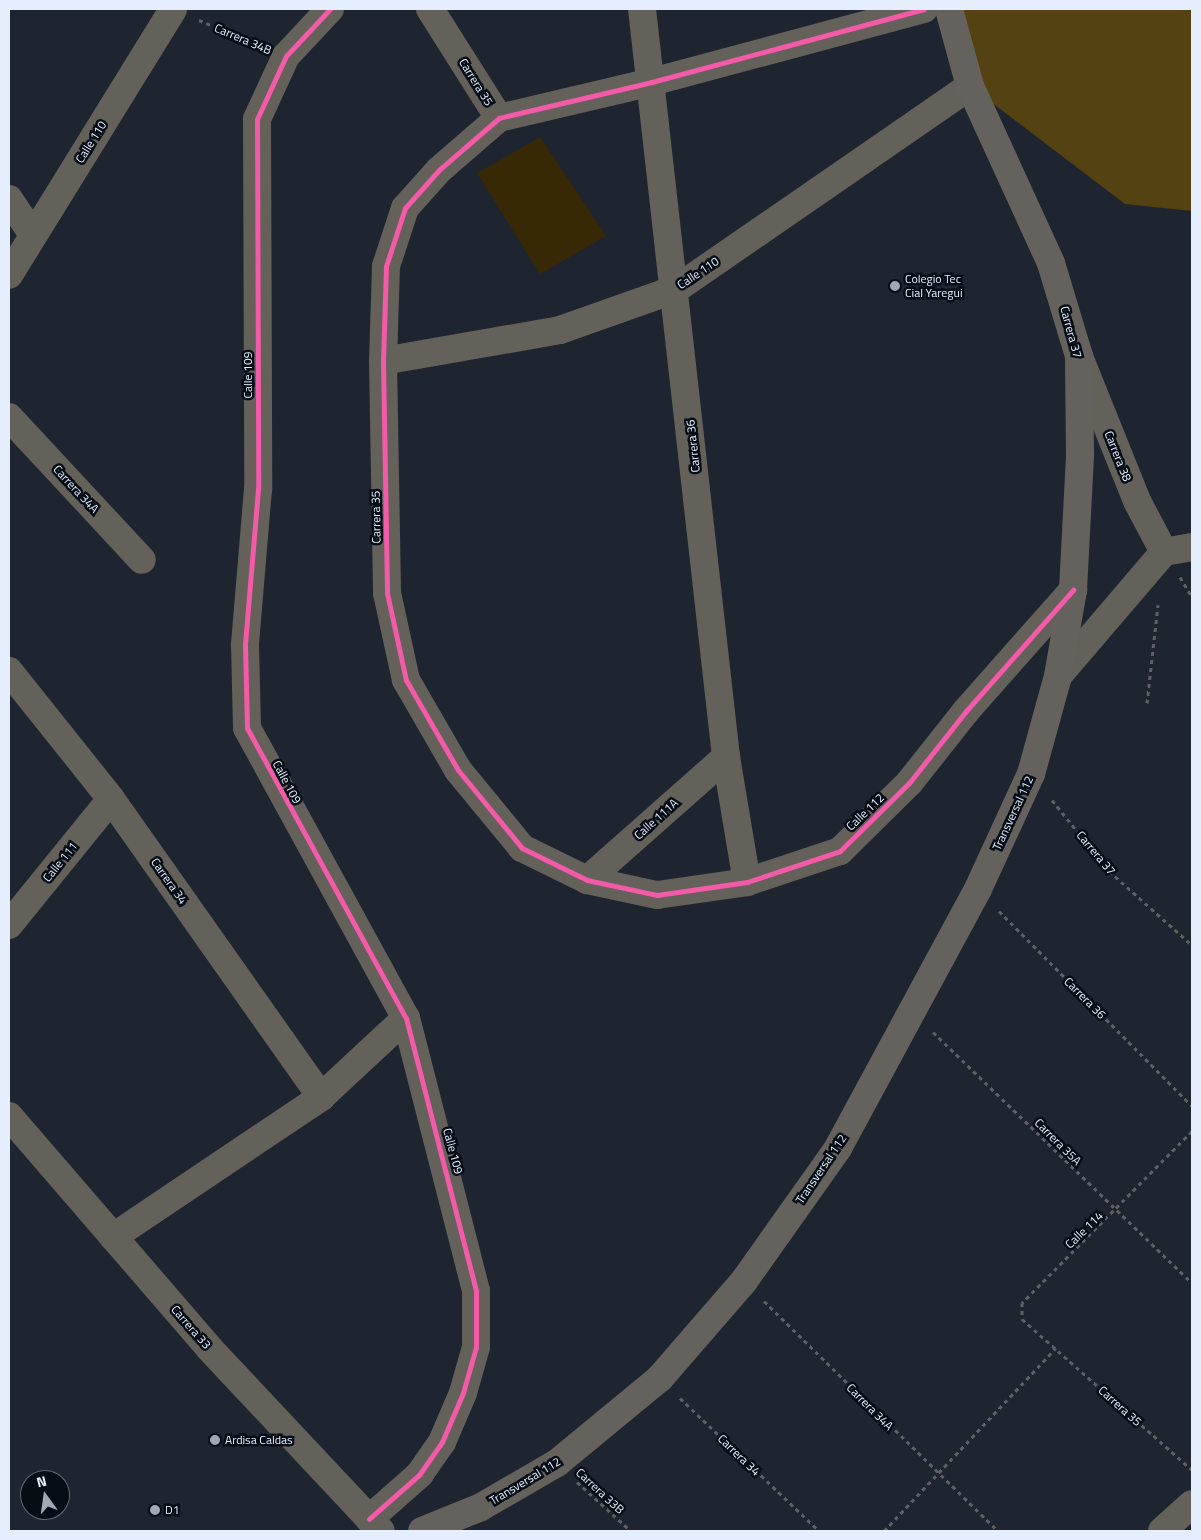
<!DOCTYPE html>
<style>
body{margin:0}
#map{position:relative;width:1201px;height:1540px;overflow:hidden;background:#1e2530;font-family:"Titillium Web",sans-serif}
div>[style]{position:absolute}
.green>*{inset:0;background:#382906}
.forest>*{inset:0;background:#544212}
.path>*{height:3px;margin-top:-1.5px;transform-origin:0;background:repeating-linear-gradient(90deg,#5f6060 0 4px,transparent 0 8px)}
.street>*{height:28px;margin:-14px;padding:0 14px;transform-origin:14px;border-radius:14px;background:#64605a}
.secondary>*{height:28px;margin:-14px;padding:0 14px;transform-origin:14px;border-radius:14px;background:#65625e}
.cycleway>*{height:5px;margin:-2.5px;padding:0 2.5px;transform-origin:2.5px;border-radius:2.5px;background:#f35aa7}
.dots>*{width:14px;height:14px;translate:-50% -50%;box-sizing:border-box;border:2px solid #070d16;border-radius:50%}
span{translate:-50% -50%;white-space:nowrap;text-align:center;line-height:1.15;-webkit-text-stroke:5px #070d16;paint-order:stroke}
.street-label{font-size:12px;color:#e5eefc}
.poi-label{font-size:12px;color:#e5eefc}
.left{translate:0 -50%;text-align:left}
.frame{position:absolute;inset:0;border:10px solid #e5eefc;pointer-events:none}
.north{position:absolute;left:20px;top:1470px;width:50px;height:50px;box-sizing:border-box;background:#070d16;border:1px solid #606772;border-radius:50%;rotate:346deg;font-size:14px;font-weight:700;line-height:20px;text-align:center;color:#e5eefc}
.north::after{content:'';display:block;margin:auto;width:18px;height:22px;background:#9fa8b5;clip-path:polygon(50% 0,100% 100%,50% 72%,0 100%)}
</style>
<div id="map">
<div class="green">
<i style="clip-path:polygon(540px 137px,606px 236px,540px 274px,477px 173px)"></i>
</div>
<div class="forest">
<i style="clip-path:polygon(949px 9px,1192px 9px,1192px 211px,1125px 204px,970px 86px)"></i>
</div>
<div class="path">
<i style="left:199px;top:20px;width:66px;rotate:23.1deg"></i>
<i style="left:1180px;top:577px;width:23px;rotate:59deg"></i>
<i style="left:1147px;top:703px;width:99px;rotate:-83.6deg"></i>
<i style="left:1052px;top:800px;width:91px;rotate:51.2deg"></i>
<i style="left:1109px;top:871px;width:111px;rotate:41.7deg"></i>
<i style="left:999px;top:911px;width:274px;rotate:45.3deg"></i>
<i style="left:933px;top:1032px;width:361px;rotate:44.1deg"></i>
<i style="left:1192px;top:1131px;width:242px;rotate:134.7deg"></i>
<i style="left:1022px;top:1303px;width:16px;rotate:90deg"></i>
<i style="left:1022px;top:1319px;width:227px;rotate:41.6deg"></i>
<i style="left:764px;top:1301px;width:328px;rotate:44.5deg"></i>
<i style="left:680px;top:1398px;width:192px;rotate:43.7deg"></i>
<i style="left:577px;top:1482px;width:73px;rotate:42.2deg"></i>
<i style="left:884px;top:1531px;width:251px;rotate:-46.8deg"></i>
</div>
<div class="street">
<i style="left:330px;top:9px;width:64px;rotate:133.1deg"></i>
<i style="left:286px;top:56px;width:69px;rotate:114.7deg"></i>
<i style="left:257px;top:119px;width:370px;rotate:89.8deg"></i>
<i style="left:258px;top:489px;width:157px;rotate:94.8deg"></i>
<i style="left:245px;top:645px;width:83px;rotate:88.6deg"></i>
<i style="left:247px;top:728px;width:331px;rotate:61.3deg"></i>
<i style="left:406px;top:1018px;width:282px;rotate:75.6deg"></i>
<i style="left:476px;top:1291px;width:56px;rotate:90deg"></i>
<i style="left:476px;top:1347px;width:48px;rotate:105.8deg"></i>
<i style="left:463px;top:1393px;width:53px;rotate:113.2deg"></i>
<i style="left:442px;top:1442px;width:39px;rotate:125deg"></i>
<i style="left:420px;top:1474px;width:68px;rotate:138.6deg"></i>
<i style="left:430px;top:9px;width:129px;rotate:57.7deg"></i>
<i style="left:642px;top:9px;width:753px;rotate:83.59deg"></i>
<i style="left:726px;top:757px;width:127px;rotate:80.5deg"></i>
<i style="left:924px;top:9px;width:282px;rotate:165deg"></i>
<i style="left:652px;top:82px;width:157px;rotate:166.8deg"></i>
<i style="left:499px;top:118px;width:79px;rotate:139.1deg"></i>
<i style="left:439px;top:170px;width:51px;rotate:131.8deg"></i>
<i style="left:405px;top:208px;width:61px;rotate:108.1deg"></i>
<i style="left:386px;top:266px;width:95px;rotate:91.8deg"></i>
<i style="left:383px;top:361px;width:232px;rotate:89deg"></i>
<i style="left:387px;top:593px;width:89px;rotate:77.7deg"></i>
<i style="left:406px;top:680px;width:104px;rotate:60deg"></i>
<i style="left:458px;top:770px;width:101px;rotate:50.6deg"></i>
<i style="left:522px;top:848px;width:72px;rotate:26.2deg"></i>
<i style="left:587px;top:880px;width:72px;rotate:12.1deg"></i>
<i style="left:657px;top:895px;width:91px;rotate:-8.2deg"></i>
<i style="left:747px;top:882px;width:98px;rotate:-18.4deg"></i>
<i style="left:840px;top:851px;width:97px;rotate:-44.6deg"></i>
<i style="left:909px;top:783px;width:92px;rotate:-51.6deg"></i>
<i style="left:966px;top:711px;width:162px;rotate:-48.5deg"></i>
<i style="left:9px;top:199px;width:43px;rotate:56.3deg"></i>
<i style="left:9px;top:275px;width:312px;rotate:-58.3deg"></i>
<i style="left:1080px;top:359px;width:153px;rotate:68.1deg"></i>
<i style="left:1137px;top:501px;width:58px;rotate:62.1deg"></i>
<i style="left:383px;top:361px;width:180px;rotate:-9.9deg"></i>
<i style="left:560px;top:330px;width:123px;rotate:-19.5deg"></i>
<i style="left:676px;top:289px;width:357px;rotate:-34.6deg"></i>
<i style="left:9px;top:417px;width:195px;rotate:47.1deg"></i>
<i style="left:9px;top:671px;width:164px;rotate:51.4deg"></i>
<i style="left:111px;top:799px;width:365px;rotate:54.8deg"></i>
<i style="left:1058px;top:676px;width:163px;rotate:-49.5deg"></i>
<i style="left:1164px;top:552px;width:28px;rotate:-10deg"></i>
<i style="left:587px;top:880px;width:186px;rotate:-41.5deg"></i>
<i style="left:9px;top:925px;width:162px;rotate:-51deg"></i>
<i style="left:9px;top:1116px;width:306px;rotate:49.2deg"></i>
<i style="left:209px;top:1348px;width:251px;rotate:46.8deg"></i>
<i style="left:113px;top:1237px;width:251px;rotate:-33.9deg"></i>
<i style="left:321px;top:1097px;width:116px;rotate:-42.9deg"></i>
<i style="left:1162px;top:1531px;width:40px;rotate:-42deg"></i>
</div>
<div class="secondary">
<i style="left:422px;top:1531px;width:64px;rotate:-22.1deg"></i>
<i style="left:481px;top:1507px;width:88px;rotate:-30.1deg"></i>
<i style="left:557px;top:1463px;width:134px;rotate:-39.5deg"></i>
<i style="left:660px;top:1378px;width:128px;rotate:-49.1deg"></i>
<i style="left:744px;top:1281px;width:163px;rotate:-54.7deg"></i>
<i style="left:838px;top:1148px;width:294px;rotate:-61.6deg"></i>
<i style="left:978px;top:889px;width:127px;rotate:-65.3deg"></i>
<i style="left:1031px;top:774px;width:102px;rotate:-74.6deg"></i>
<i style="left:1058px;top:676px;width:87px;rotate:-80.1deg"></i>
<i style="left:1073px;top:590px;width:135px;rotate:-87deg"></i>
<i style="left:1080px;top:455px;width:99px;rotate:-90.6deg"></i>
<i style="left:1079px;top:356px;width:97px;rotate:-106.8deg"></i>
<i style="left:1051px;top:263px;width:195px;rotate:-114.6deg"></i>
<i style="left:970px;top:86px;width:80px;rotate:-105.3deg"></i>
</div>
<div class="cycleway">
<i style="left:330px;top:9px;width:64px;rotate:133.1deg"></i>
<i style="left:286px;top:56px;width:69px;rotate:114.7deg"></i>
<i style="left:257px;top:119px;width:370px;rotate:89.8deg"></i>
<i style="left:258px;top:489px;width:157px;rotate:94.8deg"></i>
<i style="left:245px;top:645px;width:83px;rotate:88.6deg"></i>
<i style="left:247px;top:728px;width:331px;rotate:61.3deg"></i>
<i style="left:406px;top:1018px;width:282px;rotate:75.6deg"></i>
<i style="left:476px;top:1291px;width:56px;rotate:90deg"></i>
<i style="left:476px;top:1347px;width:48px;rotate:105.8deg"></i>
<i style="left:463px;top:1393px;width:53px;rotate:113.2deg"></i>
<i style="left:442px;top:1442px;width:39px;rotate:125deg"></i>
<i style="left:420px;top:1474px;width:68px;rotate:138.6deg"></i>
<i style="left:924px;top:9px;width:282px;rotate:165deg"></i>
<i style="left:652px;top:82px;width:157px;rotate:166.8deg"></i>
<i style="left:499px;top:118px;width:79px;rotate:139.1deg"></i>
<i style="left:439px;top:170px;width:51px;rotate:131.8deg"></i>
<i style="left:405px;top:208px;width:61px;rotate:108.1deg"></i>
<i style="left:386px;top:266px;width:95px;rotate:91.8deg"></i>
<i style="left:383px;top:361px;width:232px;rotate:89deg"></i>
<i style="left:387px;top:593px;width:89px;rotate:77.7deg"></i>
<i style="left:406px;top:680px;width:104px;rotate:60deg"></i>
<i style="left:458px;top:770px;width:101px;rotate:50.6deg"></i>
<i style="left:522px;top:848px;width:72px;rotate:26.2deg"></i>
<i style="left:587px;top:880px;width:72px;rotate:12.1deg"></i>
<i style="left:657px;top:895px;width:91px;rotate:-8.2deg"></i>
<i style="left:747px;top:882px;width:98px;rotate:-18.4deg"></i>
<i style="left:840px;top:851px;width:97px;rotate:-44.6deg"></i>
<i style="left:909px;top:783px;width:92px;rotate:-51.6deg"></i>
<i style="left:966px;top:711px;width:162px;rotate:-48.5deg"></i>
</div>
<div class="dots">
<i style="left:895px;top:286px;background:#9fa8b5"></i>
<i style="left:215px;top:1440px;background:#9fa8b5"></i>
<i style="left:155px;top:1510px;background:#9fa8b5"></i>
</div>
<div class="street-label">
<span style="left:243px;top:39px;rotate:23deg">Carrera 34B</span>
<span style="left:476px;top:82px;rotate:58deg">Carrera 35</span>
<span style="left:91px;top:142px;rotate:-58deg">Calle 110</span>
<span style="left:698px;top:273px;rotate:-34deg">Calle 110</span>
<span style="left:1071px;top:332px;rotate:75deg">Carrera 37</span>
<span style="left:248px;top:375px;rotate:-90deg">Calle 109</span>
<span style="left:693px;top:446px;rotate:-96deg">Carrera 36</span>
<span style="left:1118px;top:456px;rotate:68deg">Carrera 38</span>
<span style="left:76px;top:489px;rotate:47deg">Carrera 34A</span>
<span style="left:376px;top:517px;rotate:-91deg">Carrera 35</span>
<span style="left:287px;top:782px;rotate:62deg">Calle 109</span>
<span style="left:865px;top:812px;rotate:-44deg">Calle 112</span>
<span style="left:1013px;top:813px;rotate:-65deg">Transversal 112</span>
<span style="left:656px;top:819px;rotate:-42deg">Calle 111A</span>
<span style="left:1096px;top:853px;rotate:50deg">Carrera 37</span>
<span style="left:60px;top:862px;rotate:-51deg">Calle 111</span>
<span style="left:169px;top:881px;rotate:55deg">Carrera 34</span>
<span style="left:1085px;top:998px;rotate:45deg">Carrera 36</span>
<span style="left:1058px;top:1142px;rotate:45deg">Carrera 35A</span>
<span style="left:453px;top:1151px;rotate:75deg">Calle 109</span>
<span style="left:821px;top:1169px;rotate:-56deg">Transversal 112</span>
<span style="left:1084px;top:1230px;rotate:-44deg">Calle 114</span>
<span style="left:191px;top:1327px;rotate:49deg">Carrera 33</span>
<span style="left:1120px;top:1406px;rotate:42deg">Carrera 35</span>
<span style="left:870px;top:1407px;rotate:45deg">Carrera 34A</span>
<span style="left:739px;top:1455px;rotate:44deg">Carrera 34</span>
<span style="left:525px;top:1481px;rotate:-31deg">Transversal 112</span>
<span style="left:600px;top:1491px;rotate:43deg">Carrera 33B</span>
</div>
<div class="poi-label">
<span class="left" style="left:905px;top:286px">Colegio Tec<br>Cial Yaregui</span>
<span class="left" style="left:225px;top:1440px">Ardisa Caldas</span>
<span class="left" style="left:165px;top:1510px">D1</span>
</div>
<div class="frame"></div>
<div class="north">N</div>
</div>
